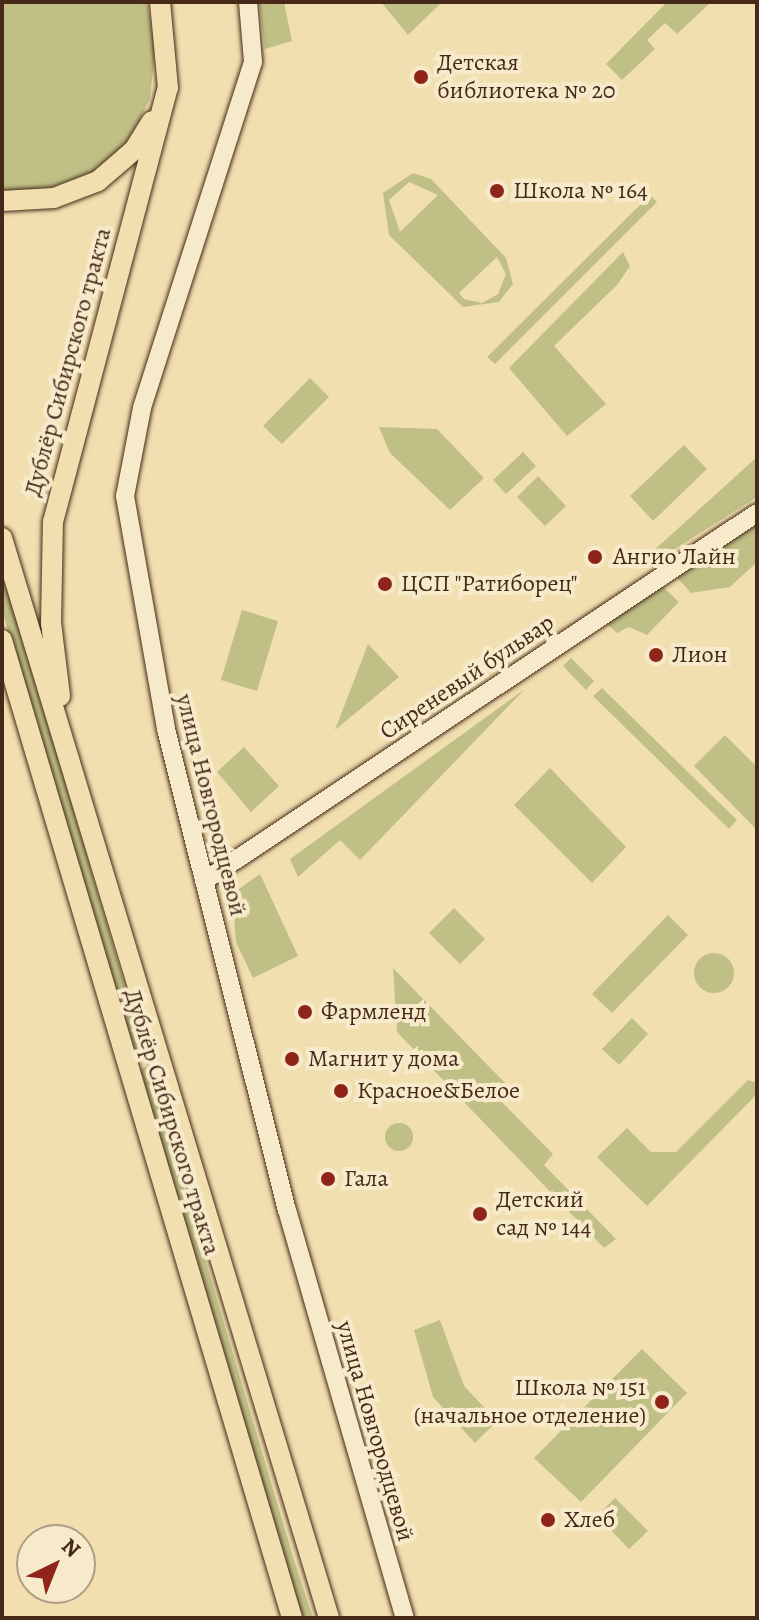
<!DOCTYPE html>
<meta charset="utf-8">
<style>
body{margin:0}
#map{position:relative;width:759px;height:1620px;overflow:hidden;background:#f1dfaf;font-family:Alegreya,serif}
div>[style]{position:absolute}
.green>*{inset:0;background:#c0c086}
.round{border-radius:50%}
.roads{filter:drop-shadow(0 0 2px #462918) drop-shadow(0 0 2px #462918)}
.secondary>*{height:18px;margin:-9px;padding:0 9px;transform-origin:9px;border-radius:9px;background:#f6eacb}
.primary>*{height:20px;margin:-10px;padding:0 10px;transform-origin:10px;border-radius:10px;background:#f1dfaf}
.dots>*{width:22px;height:22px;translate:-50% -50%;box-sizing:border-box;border:4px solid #f6eacb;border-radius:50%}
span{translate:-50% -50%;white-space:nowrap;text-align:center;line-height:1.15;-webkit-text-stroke:8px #f6eacb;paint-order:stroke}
.poi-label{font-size:24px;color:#462918}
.left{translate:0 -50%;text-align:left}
.right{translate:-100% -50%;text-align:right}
.street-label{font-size:24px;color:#462918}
.frame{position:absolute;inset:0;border:4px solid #462918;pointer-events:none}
.north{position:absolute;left:16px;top:1524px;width:80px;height:80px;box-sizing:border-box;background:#f6eacb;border:2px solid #b09d83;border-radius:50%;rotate:43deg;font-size:22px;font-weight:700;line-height:32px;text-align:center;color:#462918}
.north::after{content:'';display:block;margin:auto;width:28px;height:36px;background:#8f2418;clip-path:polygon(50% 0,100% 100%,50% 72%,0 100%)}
</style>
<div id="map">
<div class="green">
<i style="clip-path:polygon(2px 2px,147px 2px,155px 48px,150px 99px,130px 138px,98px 170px,46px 189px,2px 190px)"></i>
<i style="clip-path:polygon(259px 2px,284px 2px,292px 41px,265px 49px)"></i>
<i style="clip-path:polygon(381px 2px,442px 2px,408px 35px)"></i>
<i style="clip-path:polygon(667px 2px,711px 2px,677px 34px,665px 23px,647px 40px,655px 49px,622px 80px,606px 64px)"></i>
<i style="clip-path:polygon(evenodd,413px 173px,431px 179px,506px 258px,513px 284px,499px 302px,463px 307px,389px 235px,383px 193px,413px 173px,409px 182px,438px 195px,400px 232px,389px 200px,409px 182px,413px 173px,497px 257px,506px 274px,498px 294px,482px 303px,464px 299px,459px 293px,497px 257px)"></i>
<i style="clip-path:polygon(650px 195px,657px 202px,495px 364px,487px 357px)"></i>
<i style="clip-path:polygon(623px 252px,630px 266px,617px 285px,554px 346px,606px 404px,567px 436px,509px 368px)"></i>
<i style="clip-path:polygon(310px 378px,329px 397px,282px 444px,263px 426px)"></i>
<i style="clip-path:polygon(379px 427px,437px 429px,484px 478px,450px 510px,390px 453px)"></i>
<i style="clip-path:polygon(684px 445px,707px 469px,653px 521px,630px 496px)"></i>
<i style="clip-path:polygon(523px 452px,536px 466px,506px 494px,493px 480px)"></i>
<i style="clip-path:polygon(757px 457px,757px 497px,659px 559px,652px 552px)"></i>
<i style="clip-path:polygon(538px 476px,566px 506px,545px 526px,517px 497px)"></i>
<i style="clip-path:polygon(757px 519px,757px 562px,730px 587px,691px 593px,674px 574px)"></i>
<i style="clip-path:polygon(2px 566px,145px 1055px,133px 1059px,2px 610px)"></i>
<i style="clip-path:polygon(660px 584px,679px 602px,647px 635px,629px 627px,617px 633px,606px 623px)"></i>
<i style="clip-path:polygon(242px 610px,278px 621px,257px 691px,221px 680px)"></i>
<i style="clip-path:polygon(368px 644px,399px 677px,335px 730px)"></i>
<i style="clip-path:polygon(571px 658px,594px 681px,586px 690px,563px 666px)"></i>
<i style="clip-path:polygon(602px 688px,737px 820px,729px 829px,593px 696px)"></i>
<i style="clip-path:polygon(525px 689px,360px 860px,340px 840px,298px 877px,290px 859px)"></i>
<i style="clip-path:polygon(725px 735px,757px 767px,757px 830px,694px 766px)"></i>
<i style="clip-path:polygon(244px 747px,279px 786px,251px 812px,217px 772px)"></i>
<i style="clip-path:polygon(550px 768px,626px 847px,592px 883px,514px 805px)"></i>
<i style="clip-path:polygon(260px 874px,298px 956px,253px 978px,236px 942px,232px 894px)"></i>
<i style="clip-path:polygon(454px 908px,485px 939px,460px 964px,429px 933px)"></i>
<i style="clip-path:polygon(668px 915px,688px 935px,612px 1013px,592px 994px)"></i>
<i class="round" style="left:694px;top:953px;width:40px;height:40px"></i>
<i style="clip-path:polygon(393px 968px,505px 1083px,495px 1095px,553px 1154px,544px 1165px,616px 1239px,604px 1248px,397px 1032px)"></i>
<i style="clip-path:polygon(632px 1018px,648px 1034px,619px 1065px,602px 1049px)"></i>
<i style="clip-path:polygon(148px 1066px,294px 1560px,313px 1618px,300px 1618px,136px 1070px)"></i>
<i style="clip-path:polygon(748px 1080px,757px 1083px,757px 1094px,647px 1206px,597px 1157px,627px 1128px,651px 1152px,676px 1152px)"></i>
<i class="round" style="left:385px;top:1123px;width:28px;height:28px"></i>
<i style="clip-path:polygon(440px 1320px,464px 1386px,497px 1421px,475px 1443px,433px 1397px,414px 1330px)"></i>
<i style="clip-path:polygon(642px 1349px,687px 1393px,581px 1502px,534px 1458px)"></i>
<i style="clip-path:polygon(615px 1498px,648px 1531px,629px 1549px,597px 1516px)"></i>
</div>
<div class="roads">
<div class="secondary">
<i style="left:248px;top:2px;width:60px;rotate:85.2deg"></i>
<i style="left:253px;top:62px;width:363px;rotate:107.8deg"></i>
<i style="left:142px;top:408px;width:90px;rotate:100.9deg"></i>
<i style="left:125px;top:496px;width:237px;rotate:80deg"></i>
<i style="left:166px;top:729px;width:496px;rotate:75.9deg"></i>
<i style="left:287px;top:1210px;width:425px;rotate:73.9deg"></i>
<i style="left:204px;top:881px;width:664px;rotate:-33.64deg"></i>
</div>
<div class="primary">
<i style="left:2px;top:201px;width:52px;rotate:-3.3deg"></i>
<i style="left:54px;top:198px;width:47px;rotate:-21.1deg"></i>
<i style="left:98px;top:181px;width:48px;rotate:-40.7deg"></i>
<i style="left:134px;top:150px;width:34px;rotate:-58deg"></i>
<i style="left:2px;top:538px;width:1128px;rotate:73.15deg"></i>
<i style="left:2px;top:640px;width:1020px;rotate:73.48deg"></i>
<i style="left:60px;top:696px;width:74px;rotate:-97deg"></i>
<i style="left:51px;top:623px;width:101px;rotate:-88.9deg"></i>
<i style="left:53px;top:522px;width:449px;rotate:-75.2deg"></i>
<i style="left:168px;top:88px;width:86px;rotate:-95.3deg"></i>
</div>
</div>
<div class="dots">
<i style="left:421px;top:77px;background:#8f2418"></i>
<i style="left:497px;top:191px;background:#8f2418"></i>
<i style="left:595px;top:557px;background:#8f2418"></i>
<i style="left:385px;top:584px;background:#8f2418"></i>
<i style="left:656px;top:655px;background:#8f2418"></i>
<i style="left:305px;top:1012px;background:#8f2418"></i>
<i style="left:292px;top:1059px;background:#8f2418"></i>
<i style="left:341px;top:1091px;background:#8f2418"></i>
<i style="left:328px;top:1179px;background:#8f2418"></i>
<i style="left:480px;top:1214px;background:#8f2418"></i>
<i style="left:662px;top:1402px;background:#8f2418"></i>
<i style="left:548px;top:1520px;background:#8f2418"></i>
</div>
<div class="poi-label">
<span class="left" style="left:437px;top:77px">Детская<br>библиотека № 20</span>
<span class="left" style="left:513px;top:191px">Школа № 164</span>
<span class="left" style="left:613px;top:557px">Ангио Лайн</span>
<span class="left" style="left:401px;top:584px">ЦСП "Ратиборец"</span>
<span class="left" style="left:672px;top:655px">Лион</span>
<span class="left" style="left:321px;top:1012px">Фармленд</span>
<span class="left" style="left:308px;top:1059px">Магнит у дома</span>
<span class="left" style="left:357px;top:1091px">Красное&amp;Белое</span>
<span class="left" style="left:344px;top:1179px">Гала</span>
<span class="left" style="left:496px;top:1214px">Детский<br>сад № 144</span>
<span class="right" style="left:646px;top:1402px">Школа № 151<br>(начальное отделение)</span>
<span class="left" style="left:564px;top:1520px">Хлеб</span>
</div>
<div class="street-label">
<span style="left:68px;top:362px;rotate:-75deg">Дублёр Сибирского тракта</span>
<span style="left:467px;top:677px;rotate:-34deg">Сиреневый бульвар</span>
<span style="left:211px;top:805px;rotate:76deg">улица Новгородцевой</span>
<span style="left:172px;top:1122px;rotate:73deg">Дублёр Сибирского тракта</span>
<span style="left:375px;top:1431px;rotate:74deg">улица Новгородцевой</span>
</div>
<div class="frame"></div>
<div class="north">N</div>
</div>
